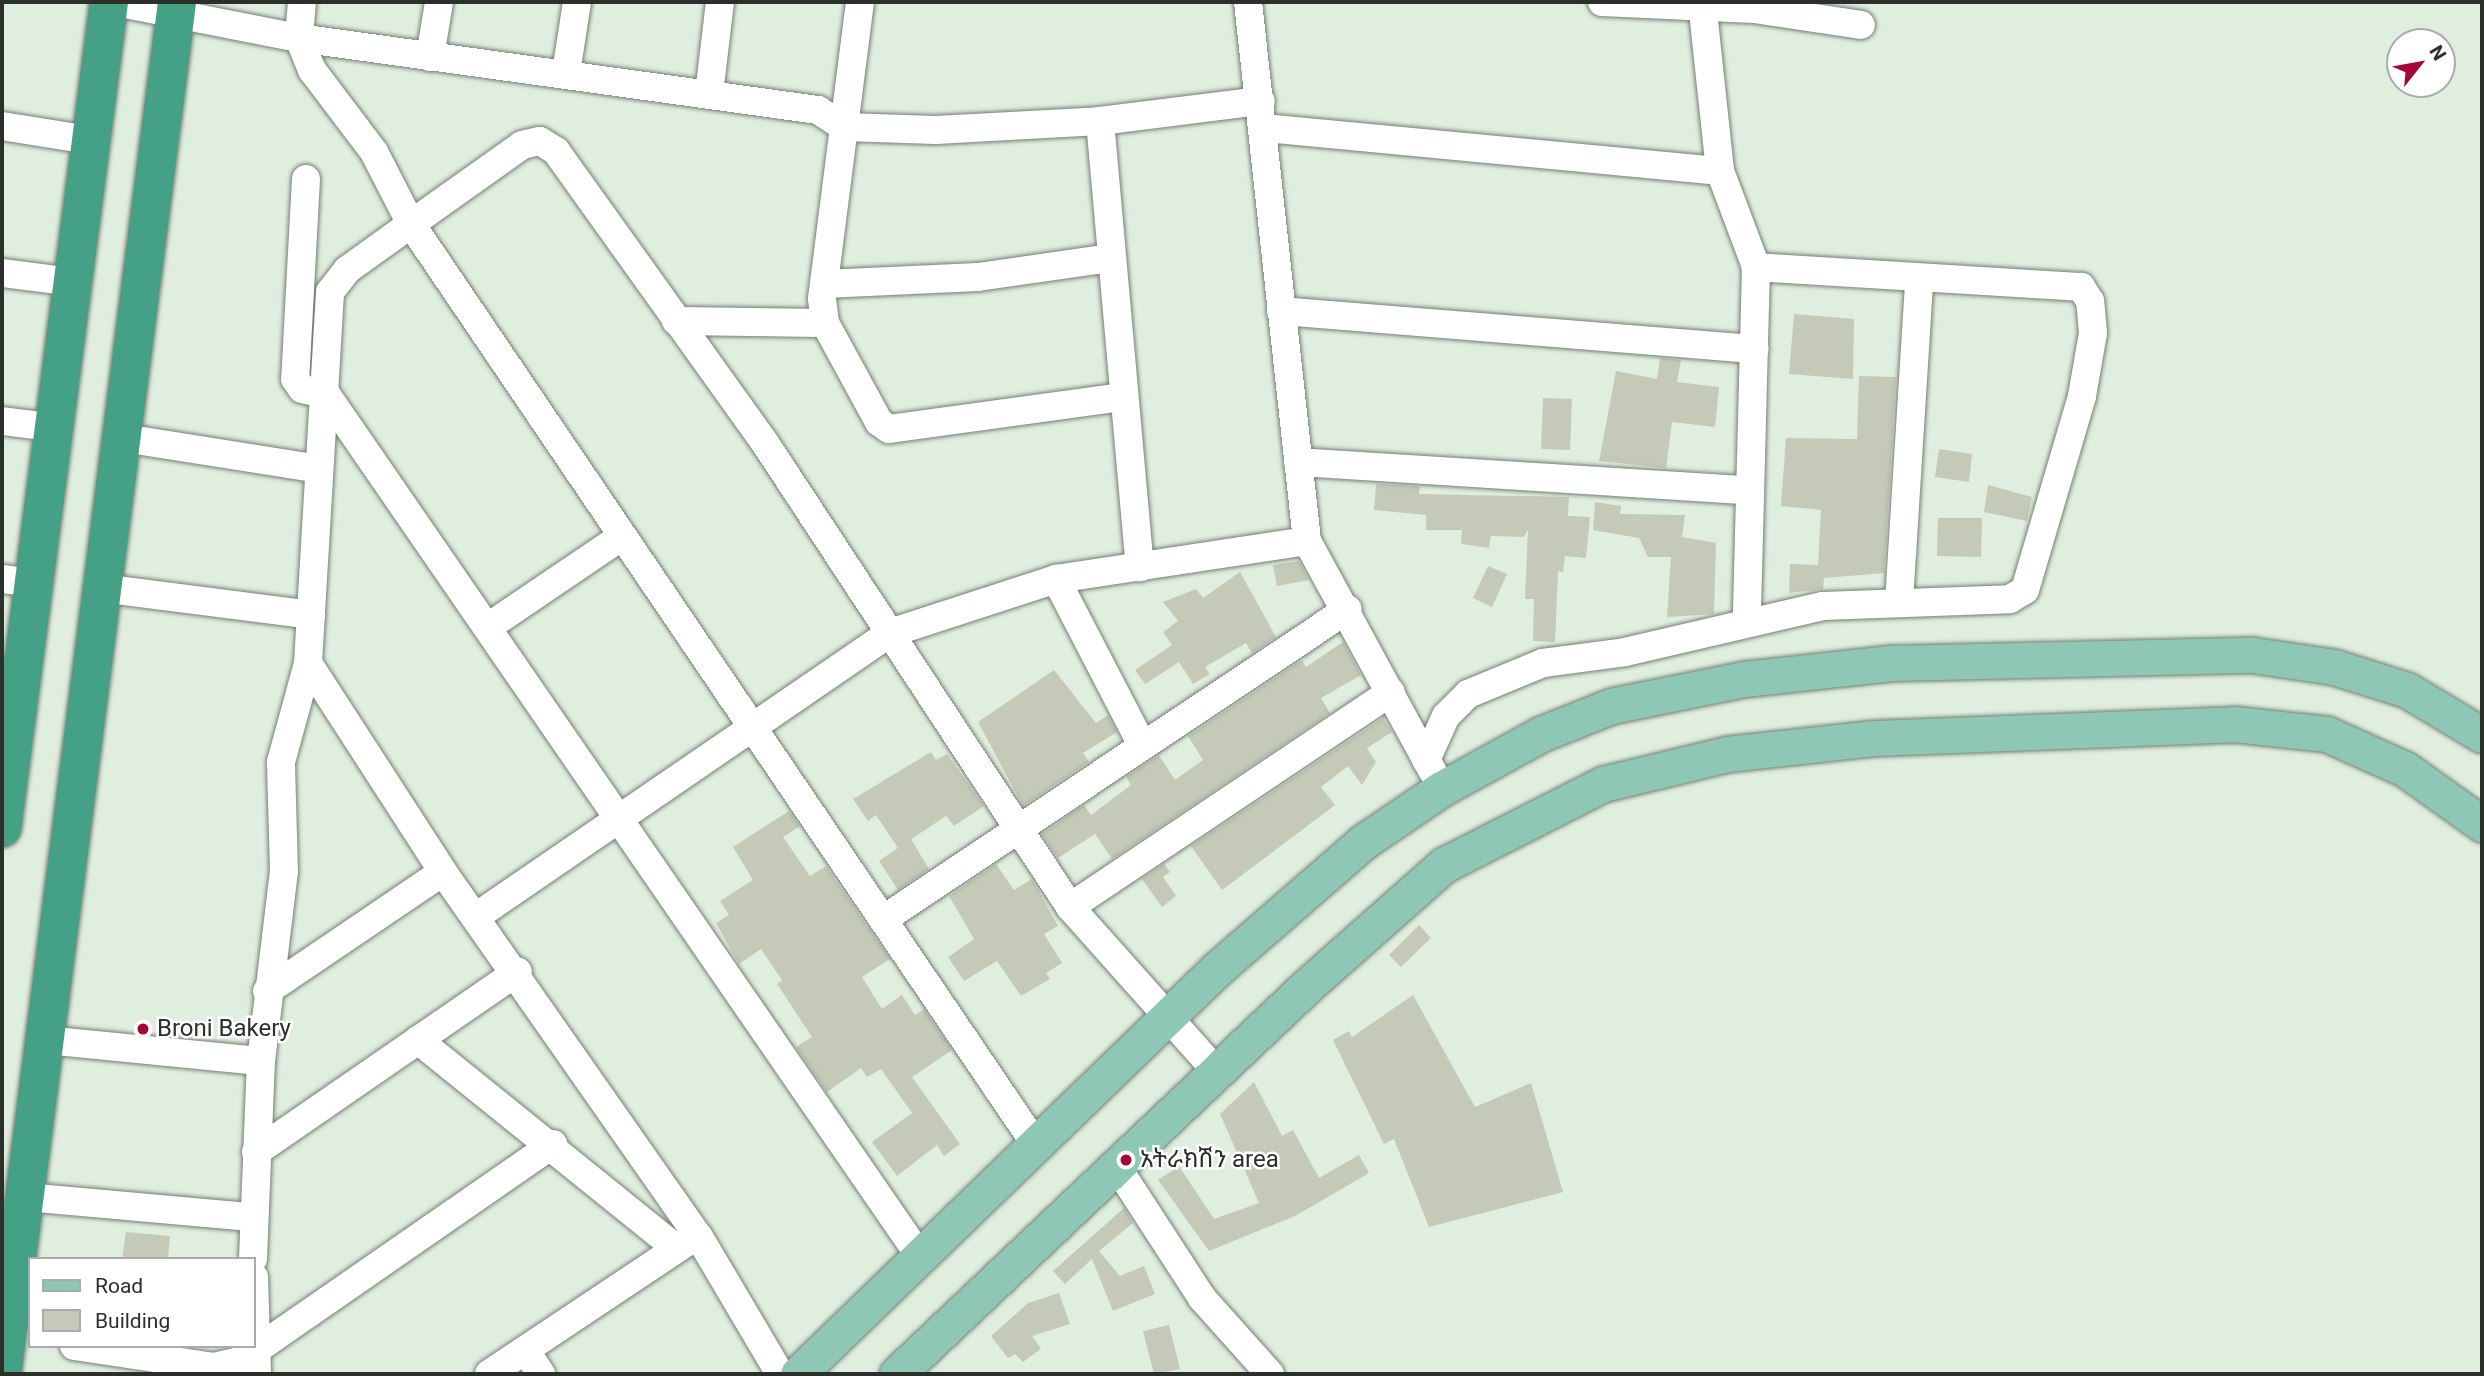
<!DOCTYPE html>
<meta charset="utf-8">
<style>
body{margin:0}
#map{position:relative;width:2484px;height:1376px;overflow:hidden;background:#e0eedf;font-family:Roboto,"Noto Sans Ethiopic",sans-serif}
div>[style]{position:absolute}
.building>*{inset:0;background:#c5c9b8}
.roads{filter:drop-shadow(0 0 2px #738073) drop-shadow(0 0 2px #738073)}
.minor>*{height:28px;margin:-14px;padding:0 14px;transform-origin:14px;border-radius:14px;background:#fff}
.major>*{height:35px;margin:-17.5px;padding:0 17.5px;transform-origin:17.5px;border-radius:17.5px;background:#8fc7b6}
.highway>*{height:38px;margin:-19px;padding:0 19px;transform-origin:19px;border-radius:19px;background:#44a185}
.dots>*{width:19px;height:19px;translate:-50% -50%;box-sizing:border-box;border:4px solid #fff;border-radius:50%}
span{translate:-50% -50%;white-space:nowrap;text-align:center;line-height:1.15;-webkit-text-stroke:5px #fff;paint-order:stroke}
.poi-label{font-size:24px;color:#2b302b}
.left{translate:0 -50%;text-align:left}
.frame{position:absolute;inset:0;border:4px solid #2b302b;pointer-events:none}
.legend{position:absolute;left:28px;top:1257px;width:228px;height:91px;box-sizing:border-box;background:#fff;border:2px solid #aaacaa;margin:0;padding:9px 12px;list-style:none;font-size:21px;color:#2b302b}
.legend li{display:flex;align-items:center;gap:14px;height:35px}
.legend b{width:35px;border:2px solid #aaacaa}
.north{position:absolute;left:2386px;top:28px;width:70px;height:70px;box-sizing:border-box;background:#fff;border:2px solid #aaacaa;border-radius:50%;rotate:59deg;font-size:19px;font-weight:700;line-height:28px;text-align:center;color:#2b302b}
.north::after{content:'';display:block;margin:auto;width:24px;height:32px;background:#a40737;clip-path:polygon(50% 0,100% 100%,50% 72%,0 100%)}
</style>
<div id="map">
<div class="building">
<i style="clip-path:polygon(1794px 314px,1854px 319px,1853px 379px,1789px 374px)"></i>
<i style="clip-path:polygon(1660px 358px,1681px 360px,1677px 382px,1719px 387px,1715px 427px,1672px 422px,1666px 468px,1599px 461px,1616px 371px,1657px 379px)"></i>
<i style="clip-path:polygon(1859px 376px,1896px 377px,1884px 573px,1824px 578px,1823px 589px,1789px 593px,1790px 564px,1818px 565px,1821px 510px,1781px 506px,1786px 438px,1857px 439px)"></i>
<i style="clip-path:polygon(1543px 398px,1572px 399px,1570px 450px,1541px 449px)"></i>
<i style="clip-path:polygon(1939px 449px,1972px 454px,1969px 482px,1935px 477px)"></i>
<i style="clip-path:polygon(1376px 484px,1420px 486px,1419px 494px,1569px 497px,1568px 516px,1590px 517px,1586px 558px,1565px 556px,1563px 572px,1558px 571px,1555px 642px,1533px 641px,1534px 599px,1525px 599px,1528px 529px,1524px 537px,1491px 536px,1489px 548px,1461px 544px,1462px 530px,1426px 530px,1426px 515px,1374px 510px)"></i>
<i style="clip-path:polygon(1988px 485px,2032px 497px,2027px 521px,1984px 512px)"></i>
<i style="clip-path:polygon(1595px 502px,1621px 506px,1620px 514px,1685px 515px,1682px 537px,1716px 543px,1714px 614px,1667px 617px,1671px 557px,1648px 557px,1639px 538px,1593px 530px)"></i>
<i style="clip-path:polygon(1938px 518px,1982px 518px,1981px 557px,1937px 556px)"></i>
<i style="clip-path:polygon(1299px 561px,1309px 580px,1277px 586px,1273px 565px)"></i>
<i style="clip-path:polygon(1488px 566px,1507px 574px,1492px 607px,1473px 598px)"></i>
<i style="clip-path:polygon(1240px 572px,1276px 637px,1252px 653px,1246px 643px,1205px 667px,1210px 674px,1193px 684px,1179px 662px,1145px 684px,1135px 670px,1172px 645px,1163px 632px,1178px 621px,1163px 602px,1196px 589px,1203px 598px)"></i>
<i style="clip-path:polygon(1343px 642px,1361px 675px,1321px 698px,1330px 713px,1112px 859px,1095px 834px,1058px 858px,1042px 834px,1084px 805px,1091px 815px,1131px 785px,1126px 777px,1159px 755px,1175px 780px,1203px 760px,1188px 736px,1302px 660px,1306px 667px)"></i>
<i style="clip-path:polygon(1054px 670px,1096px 723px,1108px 715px,1117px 732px,1083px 753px,1089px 762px,1023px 806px,978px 722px)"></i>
<i style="clip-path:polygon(1383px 718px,1392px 732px,1367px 748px,1376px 762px,1362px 785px,1348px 766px,1321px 787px,1335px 805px,1222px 890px,1191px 846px)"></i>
<i style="clip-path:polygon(931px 752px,936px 760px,947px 754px,984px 806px,954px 826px,946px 816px,898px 848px,876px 815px,868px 821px,853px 799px)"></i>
<i style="clip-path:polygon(789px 811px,800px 826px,783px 837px,810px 876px,826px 866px,890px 959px,862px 977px,882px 1009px,902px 995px,915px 1015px,924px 1009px,952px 1050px,912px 1077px,960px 1144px,944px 1156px,937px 1145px,897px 1176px,872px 1142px,912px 1113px,881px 1069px,867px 1077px,861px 1068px,827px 1092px,796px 1047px,812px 1037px,777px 984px,782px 980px,761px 949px,739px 964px,716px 923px,729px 915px,720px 901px,753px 880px,733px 847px)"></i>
<i style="clip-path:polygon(911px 839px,929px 869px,898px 890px,879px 861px)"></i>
<i style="clip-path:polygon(996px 864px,1014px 890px,1032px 879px,1058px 926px,1044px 934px,1062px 963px,1046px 973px,1050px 979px,1021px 996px,997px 961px,964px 981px,948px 957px,974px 939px,949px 896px)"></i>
<i style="clip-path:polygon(1164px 864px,1170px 872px,1163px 877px,1176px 896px,1162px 907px,1142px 879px)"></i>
<i style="clip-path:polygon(1419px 925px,1431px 938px,1401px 967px,1389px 955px)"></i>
<i style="clip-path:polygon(1413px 995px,1475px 1107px,1531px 1083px,1563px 1192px,1429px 1227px,1394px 1139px,1384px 1144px,1333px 1040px,1349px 1031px,1352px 1037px)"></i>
<i style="clip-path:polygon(1254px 1082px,1282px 1136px,1293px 1130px,1319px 1178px,1359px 1155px,1369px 1173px,1295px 1216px,1209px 1251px,1158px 1180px,1179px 1166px,1214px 1219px,1259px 1203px,1220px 1114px)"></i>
<i style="clip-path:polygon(1124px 1208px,1133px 1223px,1099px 1251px,1120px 1276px,1144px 1266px,1155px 1294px,1113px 1311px,1092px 1259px,1065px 1284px,1053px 1271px)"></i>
<i style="clip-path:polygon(126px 1232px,170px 1236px,168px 1259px,122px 1259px)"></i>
<i style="clip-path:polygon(1059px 1293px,1070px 1324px,1032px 1336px,1041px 1349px,1023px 1362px,1015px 1354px,1008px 1358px,991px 1336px,1028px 1303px)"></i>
<i style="clip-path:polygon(1169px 1325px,1180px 1369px,1154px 1374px,1143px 1331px)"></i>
</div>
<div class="roads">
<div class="minor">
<i style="left:115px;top:2px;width:187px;rotate:11.1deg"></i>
<i style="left:299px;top:38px;width:524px;rotate:7.9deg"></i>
<i style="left:818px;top:110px;width:31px;rotate:33deg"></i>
<i style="left:844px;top:127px;width:92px;rotate:1.9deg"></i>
<i style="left:936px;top:130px;width:164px;rotate:-3.1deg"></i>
<i style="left:1100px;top:121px;width:162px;rotate:-7.1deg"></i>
<i style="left:302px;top:2px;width:36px;rotate:95deg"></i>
<i style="left:299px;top:38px;width:35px;rotate:68deg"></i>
<i style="left:312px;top:70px;width:103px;rotate:52.9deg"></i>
<i style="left:374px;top:152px;width:81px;rotate:62.8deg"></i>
<i style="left:411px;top:224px;width:1109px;rotate:55.84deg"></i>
<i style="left:860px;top:2px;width:299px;rotate:97.3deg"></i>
<i style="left:822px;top:299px;width:24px;rotate:83deg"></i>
<i style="left:825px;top:323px;width:113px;rotate:61.4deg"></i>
<i style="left:879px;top:422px;width:12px;rotate:35deg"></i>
<i style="left:889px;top:429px;width:237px;rotate:-7.8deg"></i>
<i style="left:1248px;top:2px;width:542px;rotate:83.75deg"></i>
<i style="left:1307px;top:541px;width:263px;rotate:61.4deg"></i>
<i style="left:1602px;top:2px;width:152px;rotate:2.6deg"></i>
<i style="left:1754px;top:9px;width:108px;rotate:8.5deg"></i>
<i style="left:1702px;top:2px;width:170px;rotate:83.9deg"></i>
<i style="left:1720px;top:171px;width:103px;rotate:69.4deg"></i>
<i style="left:1756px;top:267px;width:354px;rotate:91.5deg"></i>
<i style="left:430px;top:57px;width:56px;rotate:-80.7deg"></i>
<i style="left:566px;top:73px;width:72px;rotate:-81.2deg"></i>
<i style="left:709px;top:94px;width:93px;rotate:-83.2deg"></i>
<i style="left:1100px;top:121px;width:448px;rotate:84.9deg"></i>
<i style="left:2px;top:126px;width:88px;rotate:9.1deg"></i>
<i style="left:1264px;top:128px;width:458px;rotate:5.4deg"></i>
<i style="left:306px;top:179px;width:200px;rotate:93.1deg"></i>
<i style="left:295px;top:379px;width:12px;rotate:55deg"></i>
<i style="left:302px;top:389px;width:25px;rotate:12deg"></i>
<i style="left:326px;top:394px;width:1045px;rotate:55.44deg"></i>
<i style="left:2px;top:273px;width:72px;rotate:7.2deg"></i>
<i style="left:824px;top:284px;width:154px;rotate:-2.6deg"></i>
<i style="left:978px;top:277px;width:133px;rotate:-8.2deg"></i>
<i style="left:1281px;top:311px;width:475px;rotate:4.6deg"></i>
<i style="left:676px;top:321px;width:149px;rotate:0.8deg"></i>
<i style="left:2px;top:421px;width:48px;rotate:7.1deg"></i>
<i style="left:124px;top:438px;width:197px;rotate:9deg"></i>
<i style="left:1298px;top:462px;width:451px;rotate:3.6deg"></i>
<i style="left:2px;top:579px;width:32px;rotate:7deg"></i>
<i style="left:1056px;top:579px;width:187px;rotate:62.6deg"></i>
<i style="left:101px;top:588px;width:212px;rotate:7.3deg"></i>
<i style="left:1899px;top:602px;width:322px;rotate:-86.4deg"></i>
<i style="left:488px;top:627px;width:161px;rotate:-34.1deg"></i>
<i style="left:308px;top:663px;width:249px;rotate:57.1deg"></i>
<i style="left:443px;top:872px;width:446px;rotate:55deg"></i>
<i style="left:699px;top:1237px;width:159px;rotate:59.4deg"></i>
<i style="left:1426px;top:760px;width:48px;rotate:-65.6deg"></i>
<i style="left:1446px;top:716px;width:31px;rotate:-45deg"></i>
<i style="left:1468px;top:694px;width:81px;rotate:-22.5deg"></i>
<i style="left:1543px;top:663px;width:83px;rotate:-7.6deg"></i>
<i style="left:1625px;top:652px;width:203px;rotate:-13.1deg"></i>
<i style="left:1823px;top:606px;width:187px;rotate:-2.1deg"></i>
<i style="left:2010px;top:599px;width:17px;rotate:-31deg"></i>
<i style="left:2025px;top:590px;width:202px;rotate:-73.6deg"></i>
<i style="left:2082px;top:396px;width:64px;rotate:-80.1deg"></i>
<i style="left:2093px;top:333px;width:32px;rotate:-95deg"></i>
<i style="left:2090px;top:301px;width:17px;rotate:-123deg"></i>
<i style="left:2081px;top:287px;width:326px;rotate:-176.5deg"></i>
<i style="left:1070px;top:907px;width:386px;rotate:-33.8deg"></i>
<i style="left:477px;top:916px;width:501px;rotate:-34.42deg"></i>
<i style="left:890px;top:633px;width:175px;rotate:-18deg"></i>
<i style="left:1056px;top:579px;width:254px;rotate:-8.6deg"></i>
<i style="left:887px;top:917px;width:554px;rotate:-33.75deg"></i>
<i style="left:267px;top:991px;width:212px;rotate:-34.1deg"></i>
<i style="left:45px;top:1040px;width:217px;rotate:5.6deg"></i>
<i style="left:418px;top:1040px;width:328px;rotate:38.9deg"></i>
<i style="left:256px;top:1152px;width:318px;rotate:-34.6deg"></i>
<i style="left:1119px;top:1170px;width:153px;rotate:57deg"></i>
<i style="left:1202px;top:1298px;width:102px;rotate:48.2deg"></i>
<i style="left:26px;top:1197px;width:226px;rotate:5.1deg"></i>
<i style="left:253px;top:1259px;width:198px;rotate:-87.7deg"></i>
<i style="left:261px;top:1061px;width:190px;rotate:-83.1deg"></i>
<i style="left:284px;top:872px;width:110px;rotate:-91.6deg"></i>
<i style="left:281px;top:762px;width:103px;rotate:-74.7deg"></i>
<i style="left:308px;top:663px;width:372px;rotate:-86.6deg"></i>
<i style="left:330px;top:292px;width:28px;rotate:-52deg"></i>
<i style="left:347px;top:270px;width:79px;rotate:-35.7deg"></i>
<i style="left:411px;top:224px;width:136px;rotate:-35.4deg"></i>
<i style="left:522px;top:145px;width:18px;rotate:-13deg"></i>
<i style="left:540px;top:141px;width:19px;rotate:32deg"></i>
<i style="left:556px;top:151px;width:359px;rotate:54.4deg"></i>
<i style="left:765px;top:443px;width:555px;rotate:56.68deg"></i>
<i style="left:1070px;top:907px;width:221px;rotate:48.3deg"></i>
<i style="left:254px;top:1277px;width:97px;rotate:88.2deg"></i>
<i style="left:74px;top:1346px;width:142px;rotate:8.5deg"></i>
<i style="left:214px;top:1367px;width:27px;rotate:-13deg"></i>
<i style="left:240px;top:1361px;width:381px;rotate:-34.7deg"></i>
<i style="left:525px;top:1350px;width:29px;rotate:56deg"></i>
<i style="left:489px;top:1374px;width:242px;rotate:-33.7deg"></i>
</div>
<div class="major">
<i style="left:798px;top:1374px;width:583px;rotate:-44.03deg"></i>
<i style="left:1217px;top:969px;width:194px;rotate:-41deg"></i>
<i style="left:1363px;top:842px;width:94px;rotate:-34.2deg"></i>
<i style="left:1441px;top:789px;width:114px;rotate:-28.8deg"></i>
<i style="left:1541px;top:734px;width:75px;rotate:-21.8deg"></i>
<i style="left:1611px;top:706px;width:136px;rotate:-11.5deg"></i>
<i style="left:1744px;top:679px;width:148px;rotate:-6.2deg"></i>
<i style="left:1891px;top:663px;width:362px;rotate:-1.3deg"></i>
<i style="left:2253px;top:655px;width:82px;rotate:8.4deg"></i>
<i style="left:2334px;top:667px;width:77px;rotate:17.5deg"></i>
<i style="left:2407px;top:690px;width:87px;rotate:31deg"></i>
<i style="left:897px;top:1374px;width:564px;rotate:-43.42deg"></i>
<i style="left:1307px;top:986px;width:183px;rotate:-41.5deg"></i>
<i style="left:1444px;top:865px;width:178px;rotate:-27deg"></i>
<i style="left:1603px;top:784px;width:128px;rotate:-13.6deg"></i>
<i style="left:1727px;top:754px;width:149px;rotate:-6.2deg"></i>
<i style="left:1875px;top:738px;width:359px;rotate:-2.2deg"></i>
<i style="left:2234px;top:724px;width:94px;rotate:6.1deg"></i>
<i style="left:2327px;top:734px;width:85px;rotate:24.2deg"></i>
<i style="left:2405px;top:769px;width:95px;rotate:35.5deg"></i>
</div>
<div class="highway">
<i style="left:2px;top:828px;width:833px;rotate:-82.62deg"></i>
<i style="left:2px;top:1374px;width:1383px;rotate:-82.73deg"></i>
</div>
</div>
<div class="dots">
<i style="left:143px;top:1029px;background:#a40737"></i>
<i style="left:1126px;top:1160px;background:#a40737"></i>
</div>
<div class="poi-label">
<span class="left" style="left:157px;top:1029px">Broni Bakery</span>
<span class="left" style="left:1140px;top:1160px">አትራክሽን area</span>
</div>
<div class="frame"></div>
<ul class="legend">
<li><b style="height:9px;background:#8fc7b6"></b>Road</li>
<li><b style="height:19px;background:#c5c9b8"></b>Building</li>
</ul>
<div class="north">N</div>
</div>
